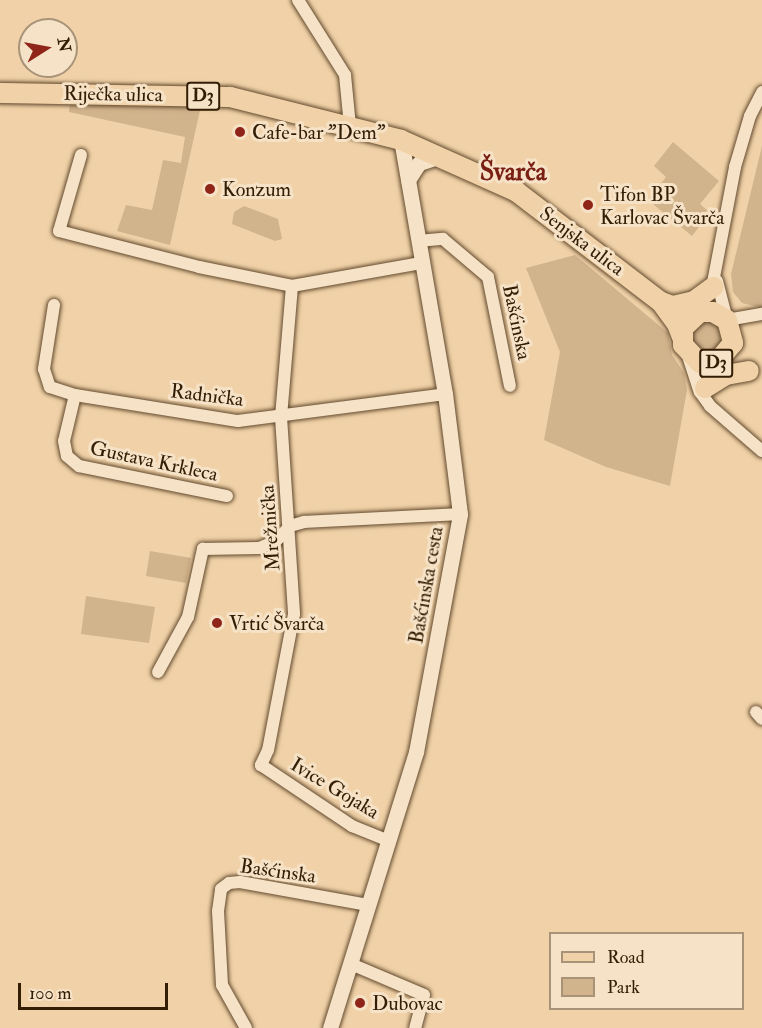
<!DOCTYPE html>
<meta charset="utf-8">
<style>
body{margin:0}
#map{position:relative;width:762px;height:1028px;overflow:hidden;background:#f1d2a8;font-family:"IM FELL Double Pica",serif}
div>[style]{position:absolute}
.green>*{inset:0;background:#d1b38c}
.roads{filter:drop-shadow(0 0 2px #624a2e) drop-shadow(0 0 2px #624a2e)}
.minor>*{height:12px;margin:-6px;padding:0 6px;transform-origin:6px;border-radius:6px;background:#f6e2c6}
.tertiary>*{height:15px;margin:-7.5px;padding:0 7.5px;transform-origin:7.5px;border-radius:7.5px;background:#f6e2c6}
.primary>*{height:20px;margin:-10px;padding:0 10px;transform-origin:10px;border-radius:10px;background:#f1d2a8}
.dots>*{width:16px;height:16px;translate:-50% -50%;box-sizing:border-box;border:3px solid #f6e2c6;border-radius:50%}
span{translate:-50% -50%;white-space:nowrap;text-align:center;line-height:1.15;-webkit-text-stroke:6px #f6e2c6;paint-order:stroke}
.shield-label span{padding:2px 4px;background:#f6e2c6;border:2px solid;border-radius:4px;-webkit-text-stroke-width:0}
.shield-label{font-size:18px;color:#331d05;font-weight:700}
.street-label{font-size:20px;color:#331d05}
.poi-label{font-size:20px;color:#331d05}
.left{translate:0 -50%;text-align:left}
.district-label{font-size:26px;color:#7a1f14;font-weight:700}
.legend{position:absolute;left:549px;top:932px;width:195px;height:78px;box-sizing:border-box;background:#f6e2c6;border:2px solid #a89379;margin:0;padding:8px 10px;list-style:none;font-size:18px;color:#331d05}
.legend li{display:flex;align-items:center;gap:12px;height:30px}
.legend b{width:30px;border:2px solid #a89379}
.north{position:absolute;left:18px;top:18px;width:60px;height:60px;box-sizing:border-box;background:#f6e2c6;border:2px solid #a89379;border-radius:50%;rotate:79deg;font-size:16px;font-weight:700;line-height:24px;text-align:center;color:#331d05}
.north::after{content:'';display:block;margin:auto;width:21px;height:27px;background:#8f2418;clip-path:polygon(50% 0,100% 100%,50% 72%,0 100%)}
.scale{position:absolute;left:18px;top:983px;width:150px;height:27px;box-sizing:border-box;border:3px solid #331d05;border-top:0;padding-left:8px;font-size:18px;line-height:21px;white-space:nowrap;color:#331d05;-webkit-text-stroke:4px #f6e2c6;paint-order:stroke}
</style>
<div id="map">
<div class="green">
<i style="clip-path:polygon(71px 93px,203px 97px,170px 245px,117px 231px,126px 205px,152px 210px,163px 160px,181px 163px,185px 137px,69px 112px)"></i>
<i style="clip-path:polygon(673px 142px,719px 181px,700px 204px,710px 213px,692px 236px,648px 200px,666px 177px,654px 166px)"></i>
<i style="clip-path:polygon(762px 146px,762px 317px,758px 307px,742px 303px,733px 292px,731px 274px)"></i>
<i style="clip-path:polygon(244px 206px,278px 219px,282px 239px,275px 241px,232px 224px,234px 212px)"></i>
<i style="clip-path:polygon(575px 255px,668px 333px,672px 355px,684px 373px,687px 390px,670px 486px,606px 467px,544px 440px,560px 352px,526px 268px)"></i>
<i style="clip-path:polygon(701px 319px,725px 326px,723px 351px,698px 355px,689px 332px)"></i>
<i style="clip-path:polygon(150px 551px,191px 558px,186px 583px,146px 576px)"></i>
<i style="clip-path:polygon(86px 596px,155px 607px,149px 643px,81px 634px)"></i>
</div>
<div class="roads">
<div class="minor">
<i style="left:298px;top:0;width:89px;rotate:57.9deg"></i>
<i style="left:345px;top:75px;width:51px;rotate:84.4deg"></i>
<i style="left:81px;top:155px;width:79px;rotate:106.1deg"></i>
<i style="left:59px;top:231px;width:145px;rotate:14.4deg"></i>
<i style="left:199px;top:267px;width:95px;rotate:11.5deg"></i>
<i style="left:292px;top:286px;width:131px;rotate:-10.1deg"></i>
<i style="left:418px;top:241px;width:25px;rotate:-5deg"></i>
<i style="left:443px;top:239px;width:59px;rotate:40.2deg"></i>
<i style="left:488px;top:277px;width:111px;rotate:78.6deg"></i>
<i style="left:717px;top:281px;width:40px;rotate:75.6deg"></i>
<i style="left:727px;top:320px;width:36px;rotate:-10deg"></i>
<i style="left:292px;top:286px;width:131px;rotate:94.8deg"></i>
<i style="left:281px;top:417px;width:197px;rotate:86.2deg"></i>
<i style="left:294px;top:614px;width:138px;rotate:100.8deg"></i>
<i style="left:268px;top:750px;width:17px;rotate:115deg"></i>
<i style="left:261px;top:765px;width:110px;rotate:33.8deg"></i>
<i style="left:352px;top:826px;width:40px;rotate:22deg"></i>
<i style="left:711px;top:293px;width:128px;rotate:-79.2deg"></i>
<i style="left:735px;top:167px;width:53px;rotate:-73.6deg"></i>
<i style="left:750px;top:116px;width:27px;rotate:-63deg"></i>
<i style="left:54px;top:305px;width:65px;rotate:98.9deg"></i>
<i style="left:44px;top:369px;width:19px;rotate:72deg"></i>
<i style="left:50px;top:387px;width:26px;rotate:18deg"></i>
<i style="left:75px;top:395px;width:165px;rotate:9.1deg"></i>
<i style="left:238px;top:421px;width:209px;rotate:-7.4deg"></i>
<i style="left:688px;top:356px;width:38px;rotate:72deg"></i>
<i style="left:700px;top:392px;width:17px;rotate:54deg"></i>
<i style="left:710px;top:406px;width:69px;rotate:40.9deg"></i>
<i style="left:75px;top:395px;width:47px;rotate:103.4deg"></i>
<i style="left:64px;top:441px;width:15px;rotate:79deg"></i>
<i style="left:67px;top:456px;width:16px;rotate:40deg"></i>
<i style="left:79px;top:466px;width:151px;rotate:11.5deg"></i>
<i style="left:158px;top:672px;width:63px;rotate:-61.4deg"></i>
<i style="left:188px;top:617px;width:70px;rotate:-77.6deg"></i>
<i style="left:203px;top:549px;width:56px;rotate:-1deg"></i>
<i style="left:259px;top:548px;width:18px;rotate:-22deg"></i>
<i style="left:276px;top:541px;width:21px;rotate:-47deg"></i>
<i style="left:290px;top:526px;width:15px;rotate:-16deg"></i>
<i style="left:304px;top:522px;width:156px;rotate:-2.9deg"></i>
<i style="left:756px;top:712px;width:9px;rotate:49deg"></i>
<i style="left:351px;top:964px;width:79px;rotate:23deg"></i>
<i style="left:424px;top:995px;width:34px;rotate:105deg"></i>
<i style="left:246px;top:1028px;width:49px;rotate:-119.2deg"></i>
<i style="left:222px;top:985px;width:74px;rotate:-93.1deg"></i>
<i style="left:218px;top:911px;width:22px;rotate:-82deg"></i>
<i style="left:221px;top:889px;width:10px;rotate:-37deg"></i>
<i style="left:229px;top:883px;width:11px;rotate:-5deg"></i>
<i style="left:240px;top:882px;width:130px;rotate:10.2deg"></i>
</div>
<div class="tertiary">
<i style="left:408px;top:180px;width:20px;rotate:-57deg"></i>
<i style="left:419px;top:163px;width:22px;rotate:-18deg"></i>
<i style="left:330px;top:1028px;width:289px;rotate:-72.7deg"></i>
<i style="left:416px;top:752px;width:242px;rotate:-79.5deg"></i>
<i style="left:460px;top:514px;width:121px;rotate:-97.1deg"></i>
<i style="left:445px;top:394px;width:258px;rotate:-99.8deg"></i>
</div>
<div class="primary">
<i style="left:0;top:93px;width:230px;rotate:1deg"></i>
<i style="left:230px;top:97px;width:176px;rotate:14.1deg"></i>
<i style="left:401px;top:140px;width:127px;rotate:24.1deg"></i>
<i style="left:517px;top:192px;width:181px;rotate:37.4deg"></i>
<i style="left:661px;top:302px;width:27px;rotate:54deg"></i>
<i style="left:677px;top:324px;width:14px;rotate:69deg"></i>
<i style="left:661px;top:302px;width:30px;rotate:20deg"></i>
<i style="left:689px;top:312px;width:24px"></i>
<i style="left:713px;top:312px;width:16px;rotate:30deg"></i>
<i style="left:727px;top:320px;width:24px;rotate:75deg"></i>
<i style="left:733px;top:343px;width:25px;rotate:130deg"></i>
<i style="left:717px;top:362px;width:17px;rotate:177deg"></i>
<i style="left:700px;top:363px;width:25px;rotate:-133deg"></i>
<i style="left:683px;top:345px;width:17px;rotate:-90deg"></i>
<i style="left:683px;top:328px;width:22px;rotate:-43deg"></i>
<i style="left:673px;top:306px;width:22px;rotate:-13deg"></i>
<i style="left:694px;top:301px;width:24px;rotate:-36deg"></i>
<i style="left:705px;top:388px;width:25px;rotate:-32deg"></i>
<i style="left:726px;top:375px;width:23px;rotate:-10deg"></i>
</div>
</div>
<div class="dots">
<i style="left:240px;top:132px;background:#8f2418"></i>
<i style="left:210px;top:189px;background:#8f2418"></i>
<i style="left:588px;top:205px;background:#8f2418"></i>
<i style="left:217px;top:623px;background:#8f2418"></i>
<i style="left:360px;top:1003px;background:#8f2418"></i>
</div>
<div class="shield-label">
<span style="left:203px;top:96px">D3</span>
<span style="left:716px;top:363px">D3</span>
</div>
<div class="street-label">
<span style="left:113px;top:94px;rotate:1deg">Riječka ulica</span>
<span style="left:582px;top:241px;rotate:37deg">Senjska ulica</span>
<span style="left:517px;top:322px;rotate:78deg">Bašćinska</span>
<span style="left:207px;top:395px;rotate:7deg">Radnička</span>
<span style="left:154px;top:461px;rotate:12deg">Gustava Krkleca</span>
<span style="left:270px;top:528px;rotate:-94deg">Mrežnička</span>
<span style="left:426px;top:585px;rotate:-80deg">Bašćinska cesta</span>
<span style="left:335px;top:788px;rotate:31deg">Ivice Gojaka</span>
<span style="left:278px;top:871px;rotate:8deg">Bašćinska</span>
</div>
<div class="poi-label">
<span class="left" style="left:252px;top:132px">Cafe-bar "Dem"</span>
<span class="left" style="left:222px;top:189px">Konzum</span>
<span class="left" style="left:600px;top:206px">Tifon BP<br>Karlovac Švarča</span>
<span class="left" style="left:229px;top:623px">Vrtić Švarča</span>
<span class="left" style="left:372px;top:1003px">Dubovac</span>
</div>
<div class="district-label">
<span style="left:513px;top:173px">Švarča</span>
</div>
<ul class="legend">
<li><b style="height:8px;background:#f1d2a8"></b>Road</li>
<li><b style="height:16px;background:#d1b38c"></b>Park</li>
</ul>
<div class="north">N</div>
<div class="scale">100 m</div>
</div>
